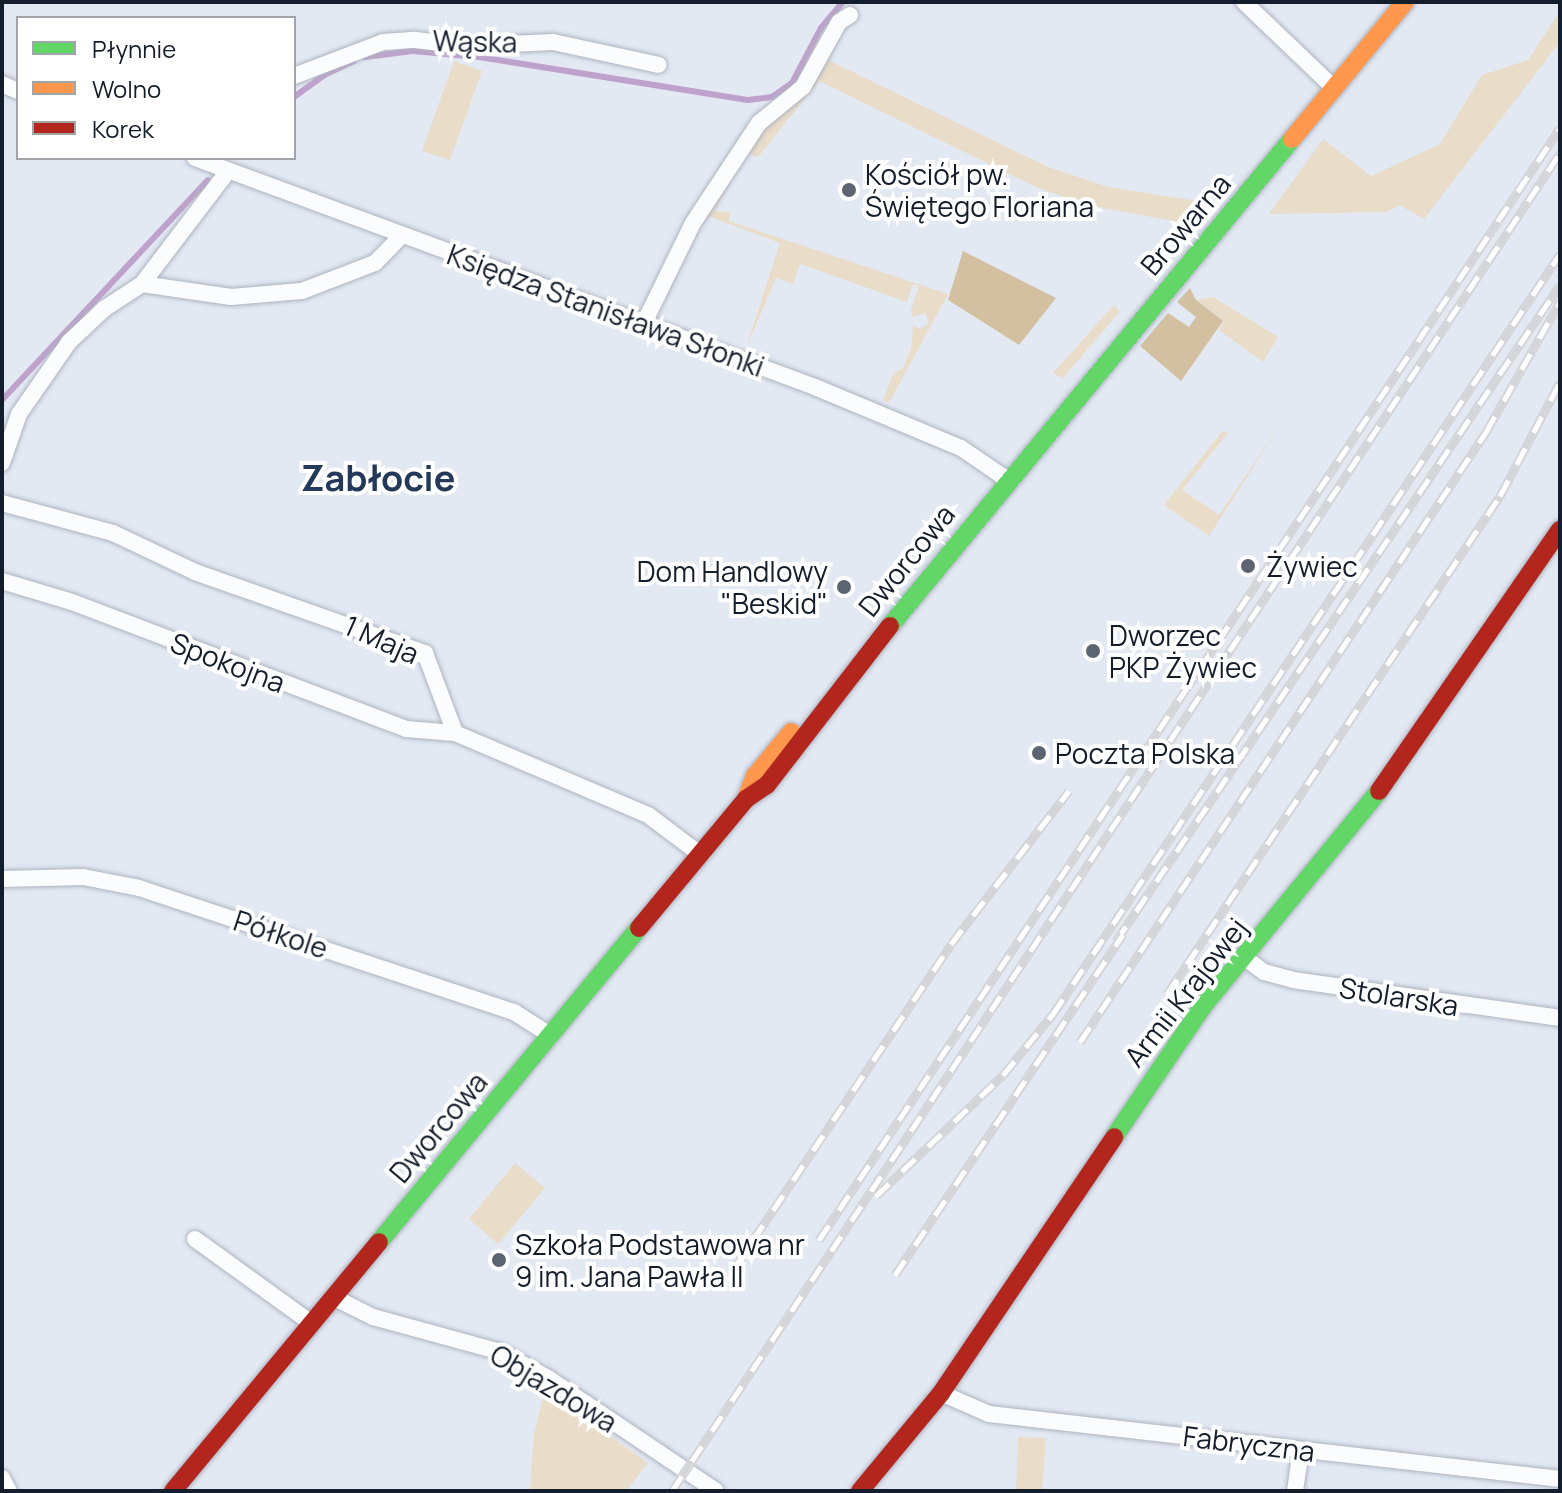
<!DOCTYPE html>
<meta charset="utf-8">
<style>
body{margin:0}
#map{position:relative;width:1562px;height:1493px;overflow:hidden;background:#e3e9f3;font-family:Manrope,sans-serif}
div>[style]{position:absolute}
.green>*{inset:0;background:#e9dcc9}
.forest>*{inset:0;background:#d2c0a1}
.stream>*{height:6px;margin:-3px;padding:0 3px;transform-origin:3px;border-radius:3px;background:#bfa2cc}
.roads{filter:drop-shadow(0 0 2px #adb4c0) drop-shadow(0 0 2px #adb4c0)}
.street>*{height:16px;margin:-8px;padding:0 8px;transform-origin:8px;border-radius:8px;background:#fbfcfd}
.fast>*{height:18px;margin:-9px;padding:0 9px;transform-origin:9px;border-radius:9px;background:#63d668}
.slow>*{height:18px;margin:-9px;padding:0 9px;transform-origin:9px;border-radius:9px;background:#ff974d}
.jam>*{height:18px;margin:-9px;padding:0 9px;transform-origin:9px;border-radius:9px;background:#b3261e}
.rail>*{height:9px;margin-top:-4.5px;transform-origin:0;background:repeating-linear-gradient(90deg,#fff 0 18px,#d3d5d8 0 36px);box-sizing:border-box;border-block:2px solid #d3d5d8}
.dots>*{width:22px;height:22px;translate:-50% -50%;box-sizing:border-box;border:4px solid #fff;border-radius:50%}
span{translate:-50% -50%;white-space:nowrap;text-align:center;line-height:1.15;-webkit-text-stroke:8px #fff;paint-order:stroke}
.street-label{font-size:28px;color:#131d2b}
.poi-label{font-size:28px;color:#131d2b}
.left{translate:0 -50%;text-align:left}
.right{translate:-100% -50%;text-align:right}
.district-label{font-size:36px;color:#243959;font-weight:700}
.frame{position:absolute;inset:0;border:4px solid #131d2b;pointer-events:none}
.legend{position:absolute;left:16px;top:16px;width:280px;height:144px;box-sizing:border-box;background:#fff;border:2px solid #a1a5aa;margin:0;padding:10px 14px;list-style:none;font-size:24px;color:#131d2b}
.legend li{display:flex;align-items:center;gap:16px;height:40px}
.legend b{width:40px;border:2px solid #a1a5aa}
</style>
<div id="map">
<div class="green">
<i style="clip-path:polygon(1560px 11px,1560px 42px,1424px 219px,1399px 205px,1387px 212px,1269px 214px,1323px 139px,1371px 176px,1440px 144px,1482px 75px,1528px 60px)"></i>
<i style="clip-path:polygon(826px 59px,1048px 167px,1108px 187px,1210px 203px,1194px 225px,1084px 204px,1038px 188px,819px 81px,758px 157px,746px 153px,715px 211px,731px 212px,729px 221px,948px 294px,889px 403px,883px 400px,893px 374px,903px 368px,911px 349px,913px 325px,921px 329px,929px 323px,925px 313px,913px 317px,911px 310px,919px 286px,913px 284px,907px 302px,800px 264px,793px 284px,776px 278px,746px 348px,780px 243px,700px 213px,762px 121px)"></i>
<i style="clip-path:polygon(454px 61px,482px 71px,450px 160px,422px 151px)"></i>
<i style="clip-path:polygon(1213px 297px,1278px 337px,1263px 362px,1219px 330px,1223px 321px,1196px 300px)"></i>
<i style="clip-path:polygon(1114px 305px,1120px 311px,1062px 379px,1053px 373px)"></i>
<i style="clip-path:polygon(1280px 425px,1209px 536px,1164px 505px,1223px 430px,1228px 433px,1182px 490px,1219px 515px)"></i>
<i style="clip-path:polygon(515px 1163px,545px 1188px,498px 1244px,469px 1219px)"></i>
<i style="clip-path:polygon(545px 1390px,648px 1463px,626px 1491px,530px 1491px,534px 1434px)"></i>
<i style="clip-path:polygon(1018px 1437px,1046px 1438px,1042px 1491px,1016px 1491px)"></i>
</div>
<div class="forest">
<i style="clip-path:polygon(963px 251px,1056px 298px,1019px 345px,948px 300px)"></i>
<i style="clip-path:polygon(1190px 288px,1196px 300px,1223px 321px,1181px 381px,1140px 346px,1168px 313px,1189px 327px,1196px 317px,1177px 302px)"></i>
</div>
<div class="stream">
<i style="left:365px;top:57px;width:48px;rotate:-7.1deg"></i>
<i style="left:413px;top:51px;width:66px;rotate:5.2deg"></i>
<i style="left:479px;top:57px;width:272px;rotate:9.1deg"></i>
<i style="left:748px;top:100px;width:24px;rotate:-7deg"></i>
<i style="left:772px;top:97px;width:24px;rotate:-35deg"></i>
<i style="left:792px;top:83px;width:62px;rotate:-62.2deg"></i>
<i style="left:821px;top:28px;width:34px;rotate:-50deg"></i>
<i style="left:294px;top:97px;width:37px;rotate:-36deg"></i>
<i style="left:324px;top:75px;width:33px;rotate:-25deg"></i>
<i style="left:2px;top:400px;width:301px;rotate:-46.9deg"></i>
</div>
<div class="roads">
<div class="street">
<i style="left:1244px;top:2px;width:124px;rotate:43.7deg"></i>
<i style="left:294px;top:76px;width:95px;rotate:-20.9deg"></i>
<i style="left:383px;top:42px;width:32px;rotate:-4deg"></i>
<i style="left:415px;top:40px;width:52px;rotate:6.6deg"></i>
<i style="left:467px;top:46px;width:86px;rotate:-2.7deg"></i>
<i style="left:553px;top:42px;width:108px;rotate:12.2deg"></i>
<i style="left:2px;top:84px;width:17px;rotate:24deg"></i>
<i style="left:195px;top:158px;width:661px;rotate:20.27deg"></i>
<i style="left:815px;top:387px;width:158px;rotate:22.7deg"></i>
<i style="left:961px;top:448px;width:57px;rotate:34.2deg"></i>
<i style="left:142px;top:284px;width:90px;rotate:8.3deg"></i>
<i style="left:231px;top:297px;width:71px;rotate:-4.8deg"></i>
<i style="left:302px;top:291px;width:78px;rotate:-21deg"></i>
<i style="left:375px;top:263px;width:39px;rotate:-46deg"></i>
<i style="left:644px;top:323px;width:111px;rotate:-63.9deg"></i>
<i style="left:693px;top:223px;width:120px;rotate:-56.6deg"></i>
<i style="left:759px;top:123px;width:57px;rotate:-39.3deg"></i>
<i style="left:803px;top:87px;width:74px;rotate:-61deg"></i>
<i style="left:839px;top:22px;width:13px;rotate:-32deg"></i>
<i style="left:2px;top:463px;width:52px;rotate:-70.9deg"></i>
<i style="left:19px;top:414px;width:88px;rotate:-55.2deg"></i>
<i style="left:69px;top:342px;width:48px;rotate:-43.3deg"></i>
<i style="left:104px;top:309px;width:45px;rotate:-33.3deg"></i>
<i style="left:142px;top:284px;width:142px;rotate:-52.7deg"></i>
<i style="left:2px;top:503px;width:115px;rotate:15.1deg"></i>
<i style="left:113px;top:533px;width:91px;rotate:25.4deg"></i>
<i style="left:195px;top:572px;width:244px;rotate:19.4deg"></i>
<i style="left:425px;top:653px;width:85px;rotate:69.4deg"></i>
<i style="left:455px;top:733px;width:210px;rotate:23deg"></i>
<i style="left:648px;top:815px;width:65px;rotate:36.9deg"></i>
<i style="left:2px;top:581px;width:73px;rotate:16.7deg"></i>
<i style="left:72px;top:602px;width:357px;rotate:20.8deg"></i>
<i style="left:406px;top:729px;width:49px;rotate:4.7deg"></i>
<i style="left:2px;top:879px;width:81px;rotate:-1.4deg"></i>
<i style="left:83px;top:877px;width:57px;rotate:11.1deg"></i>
<i style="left:139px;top:888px;width:395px;rotate:18.3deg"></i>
<i style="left:514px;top:1012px;width:43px;rotate:32.6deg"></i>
<i style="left:1244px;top:957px;width:25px;rotate:37deg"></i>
<i style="left:1264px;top:972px;width:30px;rotate:15deg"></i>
<i style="left:1293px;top:980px;width:270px;rotate:8.1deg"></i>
<i style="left:195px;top:1239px;width:143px;rotate:35.9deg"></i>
<i style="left:333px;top:1297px;width:45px;rotate:26.6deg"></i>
<i style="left:373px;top:1317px;width:133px;rotate:15.3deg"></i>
<i style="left:501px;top:1352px;width:54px;rotate:29deg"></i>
<i style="left:548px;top:1378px;width:202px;rotate:33.9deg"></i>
<i style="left:941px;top:1393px;width:52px;rotate:23.6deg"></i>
<i style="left:989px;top:1414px;width:575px;rotate:6.49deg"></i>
<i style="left:2px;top:1478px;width:15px;rotate:62deg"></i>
<i style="left:1295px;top:1491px;width:41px;rotate:-81.7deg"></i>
</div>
<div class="fast">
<i style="left:890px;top:626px;width:631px;rotate:-50.46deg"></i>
<i style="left:1114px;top:1137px;width:158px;rotate:-55.8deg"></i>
<i style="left:1203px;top:1006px;width:278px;rotate:-50.7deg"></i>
<i style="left:379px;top:1242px;width:408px;rotate:-50.4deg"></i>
</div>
<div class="slow">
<i style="left:1292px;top:139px;width:178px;rotate:-50.5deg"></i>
<i style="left:746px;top:799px;width:25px;rotate:-69deg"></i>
<i style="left:755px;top:776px;width:57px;rotate:-50.7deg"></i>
</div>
<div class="jam">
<i style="left:1379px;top:791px;width:318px;rotate:-55.3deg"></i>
<i style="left:639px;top:928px;width:168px;rotate:-50.3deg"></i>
<i style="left:746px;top:799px;width:25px;rotate:-34deg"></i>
<i style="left:767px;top:785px;width:201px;rotate:-52.3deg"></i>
<i style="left:173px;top:1491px;width:323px;rotate:-50.4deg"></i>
<i style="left:860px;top:1491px;width:127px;rotate:-50.4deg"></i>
<i style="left:941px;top:1393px;width:309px;rotate:-55.9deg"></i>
</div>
</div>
<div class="rail">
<i style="left:1116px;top:941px;width:792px;rotate:-55.91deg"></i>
<i style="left:1167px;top:994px;width:599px;rotate:-56.23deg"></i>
<i style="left:1500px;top:496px;width:129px;rotate:-62.2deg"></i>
<i style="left:1080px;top:1042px;width:733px;rotate:-56.35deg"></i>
<i style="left:1486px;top:432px;width:150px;rotate:-60.4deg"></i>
<i style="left:876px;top:1196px;width:175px;rotate:-43.6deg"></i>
<i style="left:1003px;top:1075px;width:79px;rotate:-50.7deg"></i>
<i style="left:1053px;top:1014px;width:914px;rotate:-56.29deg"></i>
<i style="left:819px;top:1240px;width:1336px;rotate:-56.32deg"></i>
<i style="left:733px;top:1270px;width:392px;rotate:-56.2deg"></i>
<i style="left:951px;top:944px;width:193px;rotate:-52.4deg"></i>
<i style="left:895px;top:1275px;width:410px;rotate:-56.2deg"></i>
<i style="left:672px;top:1491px;width:1606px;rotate:-56.43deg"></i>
</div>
<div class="dots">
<i style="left:849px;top:190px;background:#5c6471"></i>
<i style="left:1248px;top:566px;background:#5c6471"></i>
<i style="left:844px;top:587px;background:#5c6471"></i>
<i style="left:1093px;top:651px;background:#5c6471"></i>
<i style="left:1039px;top:753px;background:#5c6471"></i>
<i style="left:499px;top:1260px;background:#5c6471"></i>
</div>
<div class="street-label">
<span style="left:475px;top:41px;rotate:1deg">Wąska</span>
<span style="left:1185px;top:224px;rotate:-50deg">Browarna</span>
<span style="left:606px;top:310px;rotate:20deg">Księdza Stanisława Słonki</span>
<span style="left:906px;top:560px;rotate:-51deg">Dworcowa</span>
<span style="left:382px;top:639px;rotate:24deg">1 Maja</span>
<span style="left:228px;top:662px;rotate:21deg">Spokojna</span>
<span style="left:281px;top:934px;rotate:18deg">Półkole</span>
<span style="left:1185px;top:992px;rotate:-52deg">Armii Krajowej</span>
<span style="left:1399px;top:996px;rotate:9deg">Stolarska</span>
<span style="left:438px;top:1127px;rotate:-50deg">Dworcowa</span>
<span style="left:554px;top:1388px;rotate:31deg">Objazdowa</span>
<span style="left:1249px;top:1443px;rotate:7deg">Fabryczna</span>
</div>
<div class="poi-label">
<span class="left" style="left:865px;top:190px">Kościół pw.<br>Świętego Floriana</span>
<span class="left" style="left:1266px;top:566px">Żywiec</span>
<span class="right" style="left:828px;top:587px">Dom Handlowy<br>"Beskid"</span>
<span class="left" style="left:1109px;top:651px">Dworzec<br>PKP Żywiec</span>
<span class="left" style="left:1055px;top:753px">Poczta Polska</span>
<span class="left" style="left:515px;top:1260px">Szkoła Podstawowa nr<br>9 im. Jana Pawła II</span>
</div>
<div class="district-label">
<span style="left:378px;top:478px">Zabłocie</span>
</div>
<div class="frame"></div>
<ul class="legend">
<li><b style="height:10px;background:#63d668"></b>Płynnie</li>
<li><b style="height:10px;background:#ff974d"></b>Wolno</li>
<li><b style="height:10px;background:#b3261e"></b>Korek</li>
</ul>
</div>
